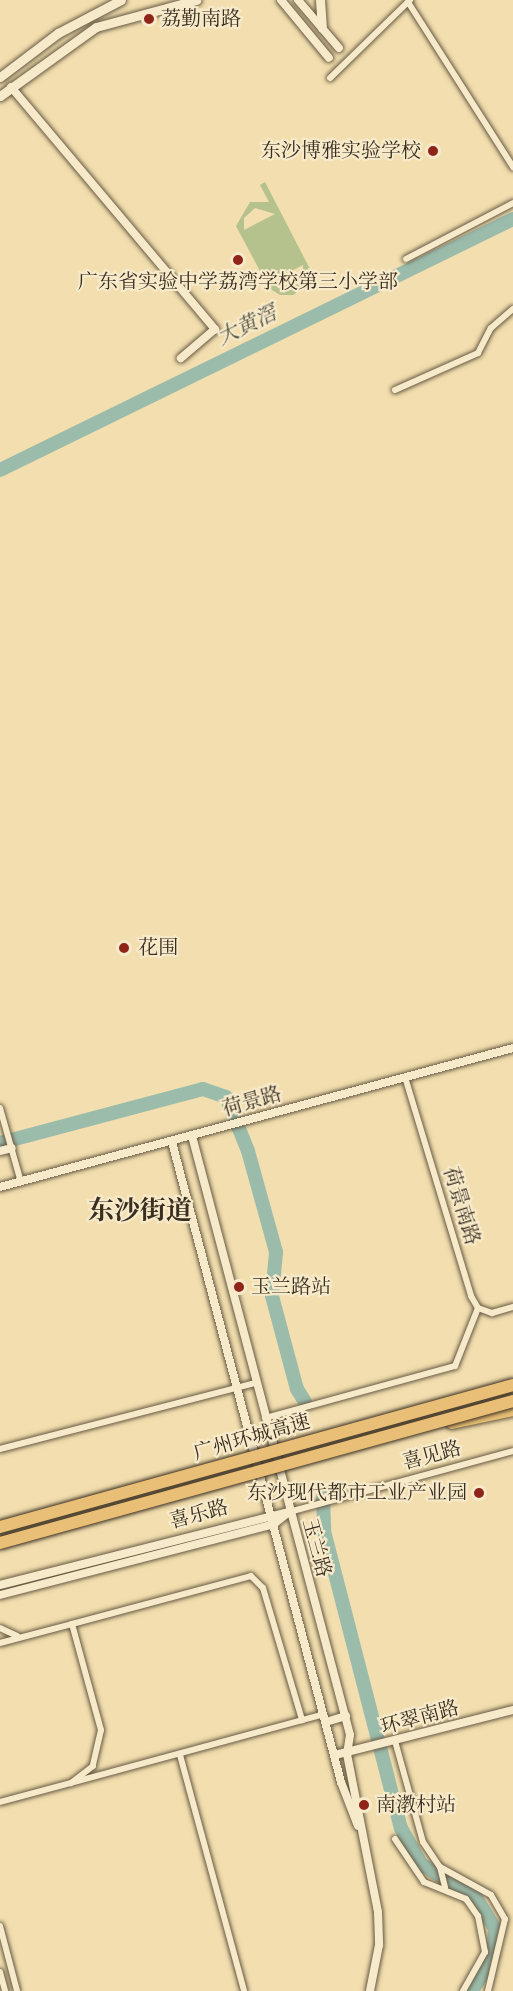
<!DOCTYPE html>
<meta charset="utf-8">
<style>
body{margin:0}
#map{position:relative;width:513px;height:1991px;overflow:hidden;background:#f2deae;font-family:"Libre Bodoni","Noto Serif SC",serif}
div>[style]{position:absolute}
.green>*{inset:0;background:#b5c28e}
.river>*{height:14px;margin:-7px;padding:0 7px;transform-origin:7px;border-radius:7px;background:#9bbcab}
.roads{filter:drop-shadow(0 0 2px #675a44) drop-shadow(0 0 2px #675a44)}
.minor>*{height:6px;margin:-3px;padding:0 3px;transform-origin:3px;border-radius:3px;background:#f7eaca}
.tertiary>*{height:8px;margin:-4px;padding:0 4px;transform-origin:4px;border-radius:4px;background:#f7eaca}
.secondary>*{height:9px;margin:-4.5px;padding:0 4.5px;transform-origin:4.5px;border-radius:4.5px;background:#f7eaca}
.motorway>*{height:12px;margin:-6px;padding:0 6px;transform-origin:6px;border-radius:6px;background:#e9bf77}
.bridges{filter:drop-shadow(0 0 2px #392e20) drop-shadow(0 0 2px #392e20)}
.motorway-bridge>*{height:12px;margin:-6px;padding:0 6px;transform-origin:6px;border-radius:6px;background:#e9bf77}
.dots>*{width:16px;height:16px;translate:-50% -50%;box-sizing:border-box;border:3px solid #f7eaca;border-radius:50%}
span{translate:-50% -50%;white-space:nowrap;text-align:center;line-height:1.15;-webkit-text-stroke:4.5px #f7eaca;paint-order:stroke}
.poi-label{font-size:20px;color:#392e20}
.left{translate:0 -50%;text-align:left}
.right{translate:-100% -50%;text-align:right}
.street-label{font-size:20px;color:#392e20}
.water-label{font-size:21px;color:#525243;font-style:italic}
.district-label{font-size:26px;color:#392e20;font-weight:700}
</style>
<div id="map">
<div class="green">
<i style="clip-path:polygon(evenodd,265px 182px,311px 271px,306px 287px,293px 295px,280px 295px,269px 288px,236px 226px,250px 202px,269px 202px,260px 185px,265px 182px,255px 208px,275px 214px,244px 230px,244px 218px,255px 208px,265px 182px,303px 265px,303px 277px,294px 288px,272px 281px,303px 265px)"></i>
</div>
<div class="river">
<i style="left:0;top:470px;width:571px;rotate:-26.07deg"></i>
<i style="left:0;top:1143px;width:210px;rotate:-14.9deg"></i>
<i style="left:203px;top:1089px;width:24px;rotate:19deg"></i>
<i style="left:226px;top:1097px;width:58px;rotate:67.8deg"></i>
<i style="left:248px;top:1151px;width:105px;rotate:74.5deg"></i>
<i style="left:276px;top:1252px;width:44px;rotate:95.2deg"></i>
<i style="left:272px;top:1296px;width:96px;rotate:75deg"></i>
<i style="left:297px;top:1389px;width:15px;rotate:58deg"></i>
<i style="left:323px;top:1497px;width:34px;rotate:88deg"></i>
<i style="left:324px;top:1531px;width:307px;rotate:75.5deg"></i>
<i style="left:401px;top:1828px;width:41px;rotate:60.9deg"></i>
<i style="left:421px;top:1864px;width:65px;rotate:31.7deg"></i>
<i style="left:476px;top:1898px;width:36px;rotate:58deg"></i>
<i style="left:495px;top:1929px;width:27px;rotate:94deg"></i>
<i style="left:493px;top:1956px;width:41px;rotate:121deg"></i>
</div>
<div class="roads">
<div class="minor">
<i style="left:408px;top:2px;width:196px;rotate:57.5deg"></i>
<i style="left:330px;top:78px;width:112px;rotate:-44.3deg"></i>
<i style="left:406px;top:259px;width:121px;rotate:-27.6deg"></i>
<i style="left:395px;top:390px;width:91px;rotate:-24deg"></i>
<i style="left:478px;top:353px;width:28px;rotate:-63deg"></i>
<i style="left:491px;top:328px;width:29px;rotate:-41deg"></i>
<i style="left:405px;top:1077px;width:229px;rotate:73.2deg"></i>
<i style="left:471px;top:1296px;width:14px;rotate:60deg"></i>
<i style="left:478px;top:1308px;width:15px;rotate:20deg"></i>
<i style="left:492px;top:1313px;width:22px;rotate:-16deg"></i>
<i style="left:0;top:1108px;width:77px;rotate:74.2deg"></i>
<i style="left:265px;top:1418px;width:197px;rotate:-15.3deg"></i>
<i style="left:455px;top:1366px;width:62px;rotate:-68.4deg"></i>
<i style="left:0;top:1449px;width:264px;rotate:-14.5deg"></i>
<i style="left:289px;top:1512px;width:232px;rotate:-15.2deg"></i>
<i style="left:72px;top:1624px;width:185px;rotate:-15deg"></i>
<i style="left:251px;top:1576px;width:17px;rotate:45deg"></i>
<i style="left:263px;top:1588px;width:138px;rotate:73.5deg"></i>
<i style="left:0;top:1628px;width:19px;rotate:25deg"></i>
<i style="left:0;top:1643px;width:74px;rotate:-14.8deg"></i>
<i style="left:72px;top:1624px;width:110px;rotate:74.7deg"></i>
<i style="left:101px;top:1730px;width:37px;rotate:103deg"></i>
<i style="left:93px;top:1766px;width:28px;rotate:142deg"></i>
<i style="left:71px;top:1783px;width:73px;rotate:165deg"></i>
<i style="left:395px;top:1741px;width:105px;rotate:74.5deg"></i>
<i style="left:423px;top:1842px;width:30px;rotate:56deg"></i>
<i style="left:440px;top:1867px;width:58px;rotate:28.8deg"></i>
<i style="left:491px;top:1895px;width:28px;rotate:60deg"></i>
<i style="left:505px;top:1919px;width:74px;rotate:103.3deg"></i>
<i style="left:180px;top:1755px;width:245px;rotate:74.8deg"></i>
<i style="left:74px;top:1782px;width:259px;rotate:-15.2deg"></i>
<i style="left:395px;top:1839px;width:52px;rotate:56deg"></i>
<i style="left:424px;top:1882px;width:45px;rotate:22deg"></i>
<i style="left:466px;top:1899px;width:21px;rotate:55deg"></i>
<i style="left:478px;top:1916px;width:37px;rotate:79deg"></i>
<i style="left:485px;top:1952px;width:45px;rotate:119.4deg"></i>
<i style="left:440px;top:1867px;width:21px;rotate:76deg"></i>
<i style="left:0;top:1926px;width:67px;rotate:75.3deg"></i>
<i style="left:0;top:1972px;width:20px;rotate:75deg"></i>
</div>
<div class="tertiary">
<i style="left:281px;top:0;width:75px;rotate:50.4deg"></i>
<i style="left:298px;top:0;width:63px;rotate:49.5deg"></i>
<i style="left:11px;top:87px;width:317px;rotate:49.9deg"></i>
<i style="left:215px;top:329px;width:45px;rotate:139.5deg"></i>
<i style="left:192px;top:1136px;width:619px;rotate:75.22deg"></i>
<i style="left:350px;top:1735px;width:19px;rotate:99deg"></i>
<i style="left:347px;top:1754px;width:161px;rotate:78.9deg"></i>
<i style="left:378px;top:1912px;width:33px;rotate:88deg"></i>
<i style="left:379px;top:1945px;width:47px;rotate:101.1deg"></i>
<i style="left:172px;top:1142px;width:662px;rotate:75.21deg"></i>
<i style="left:341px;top:1782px;width:47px;rotate:68.9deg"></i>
<i style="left:0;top:1151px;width:12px;rotate:-14deg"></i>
<i style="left:0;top:1187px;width:531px;rotate:-15.16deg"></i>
<i style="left:0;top:1585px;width:297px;rotate:-14.2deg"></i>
<i style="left:0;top:1595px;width:283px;rotate:-14.5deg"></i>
<i style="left:274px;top:1524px;width:19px;rotate:-39deg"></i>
<i style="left:326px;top:1722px;width:21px;rotate:-17deg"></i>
<i style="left:335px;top:1755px;width:184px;rotate:-14.2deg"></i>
</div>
<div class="secondary">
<i style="left:320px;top:0;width:28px;rotate:86deg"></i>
<i style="left:0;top:77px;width:73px;rotate:-37.2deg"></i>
<i style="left:58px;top:33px;width:71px;rotate:-27.6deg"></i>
<i style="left:0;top:96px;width:118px;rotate:-35.7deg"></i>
<i style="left:96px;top:27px;width:104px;rotate:-15.1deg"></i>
</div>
<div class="motorway">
<i style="left:452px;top:1423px;width:62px;rotate:-12deg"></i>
</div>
</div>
<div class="bridges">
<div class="motorway-bridge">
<i style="left:0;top:1527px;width:532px;rotate:-15.47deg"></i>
<i style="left:0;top:1543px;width:532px;rotate:-15.47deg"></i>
</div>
</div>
<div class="dots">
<i style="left:149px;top:19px;background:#8f2418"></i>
<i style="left:433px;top:151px;background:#8f2418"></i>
<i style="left:238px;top:260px;background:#8f2418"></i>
<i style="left:124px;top:948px;background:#8f2418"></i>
<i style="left:239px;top:1287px;background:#8f2418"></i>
<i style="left:479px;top:1493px;background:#8f2418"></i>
<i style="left:364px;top:1805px;background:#8f2418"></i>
</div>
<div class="poi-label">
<span class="left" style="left:161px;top:19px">荔勤南路</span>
<span class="right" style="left:421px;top:151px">东沙博雅实验学校</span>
<span style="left:238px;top:282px">广东省实验中学荔湾学校第三小学部</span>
<span class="left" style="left:138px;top:948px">花围</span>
<span class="left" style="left:251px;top:1287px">玉兰路站</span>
<span class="right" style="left:467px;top:1493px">东沙现代都市工业产业园</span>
<span class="left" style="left:376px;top:1805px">南漖村站</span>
</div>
<div class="street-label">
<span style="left:252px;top:1102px;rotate:-16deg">荷景路</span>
<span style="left:461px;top:1206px;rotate:73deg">荷景南路</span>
<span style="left:252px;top:1438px;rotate:-16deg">广州环城高速</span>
<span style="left:432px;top:1456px;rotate:-15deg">喜见路</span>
<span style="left:199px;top:1515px;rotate:-15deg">喜乐路</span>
<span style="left:316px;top:1548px;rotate:75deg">玉兰路</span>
<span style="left:420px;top:1718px;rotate:-15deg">环翠南路</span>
</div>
<div class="water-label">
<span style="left:247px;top:326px;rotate:-26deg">大黄滘</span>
</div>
<div class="district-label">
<span style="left:140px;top:1212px">东沙街道</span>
</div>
</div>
